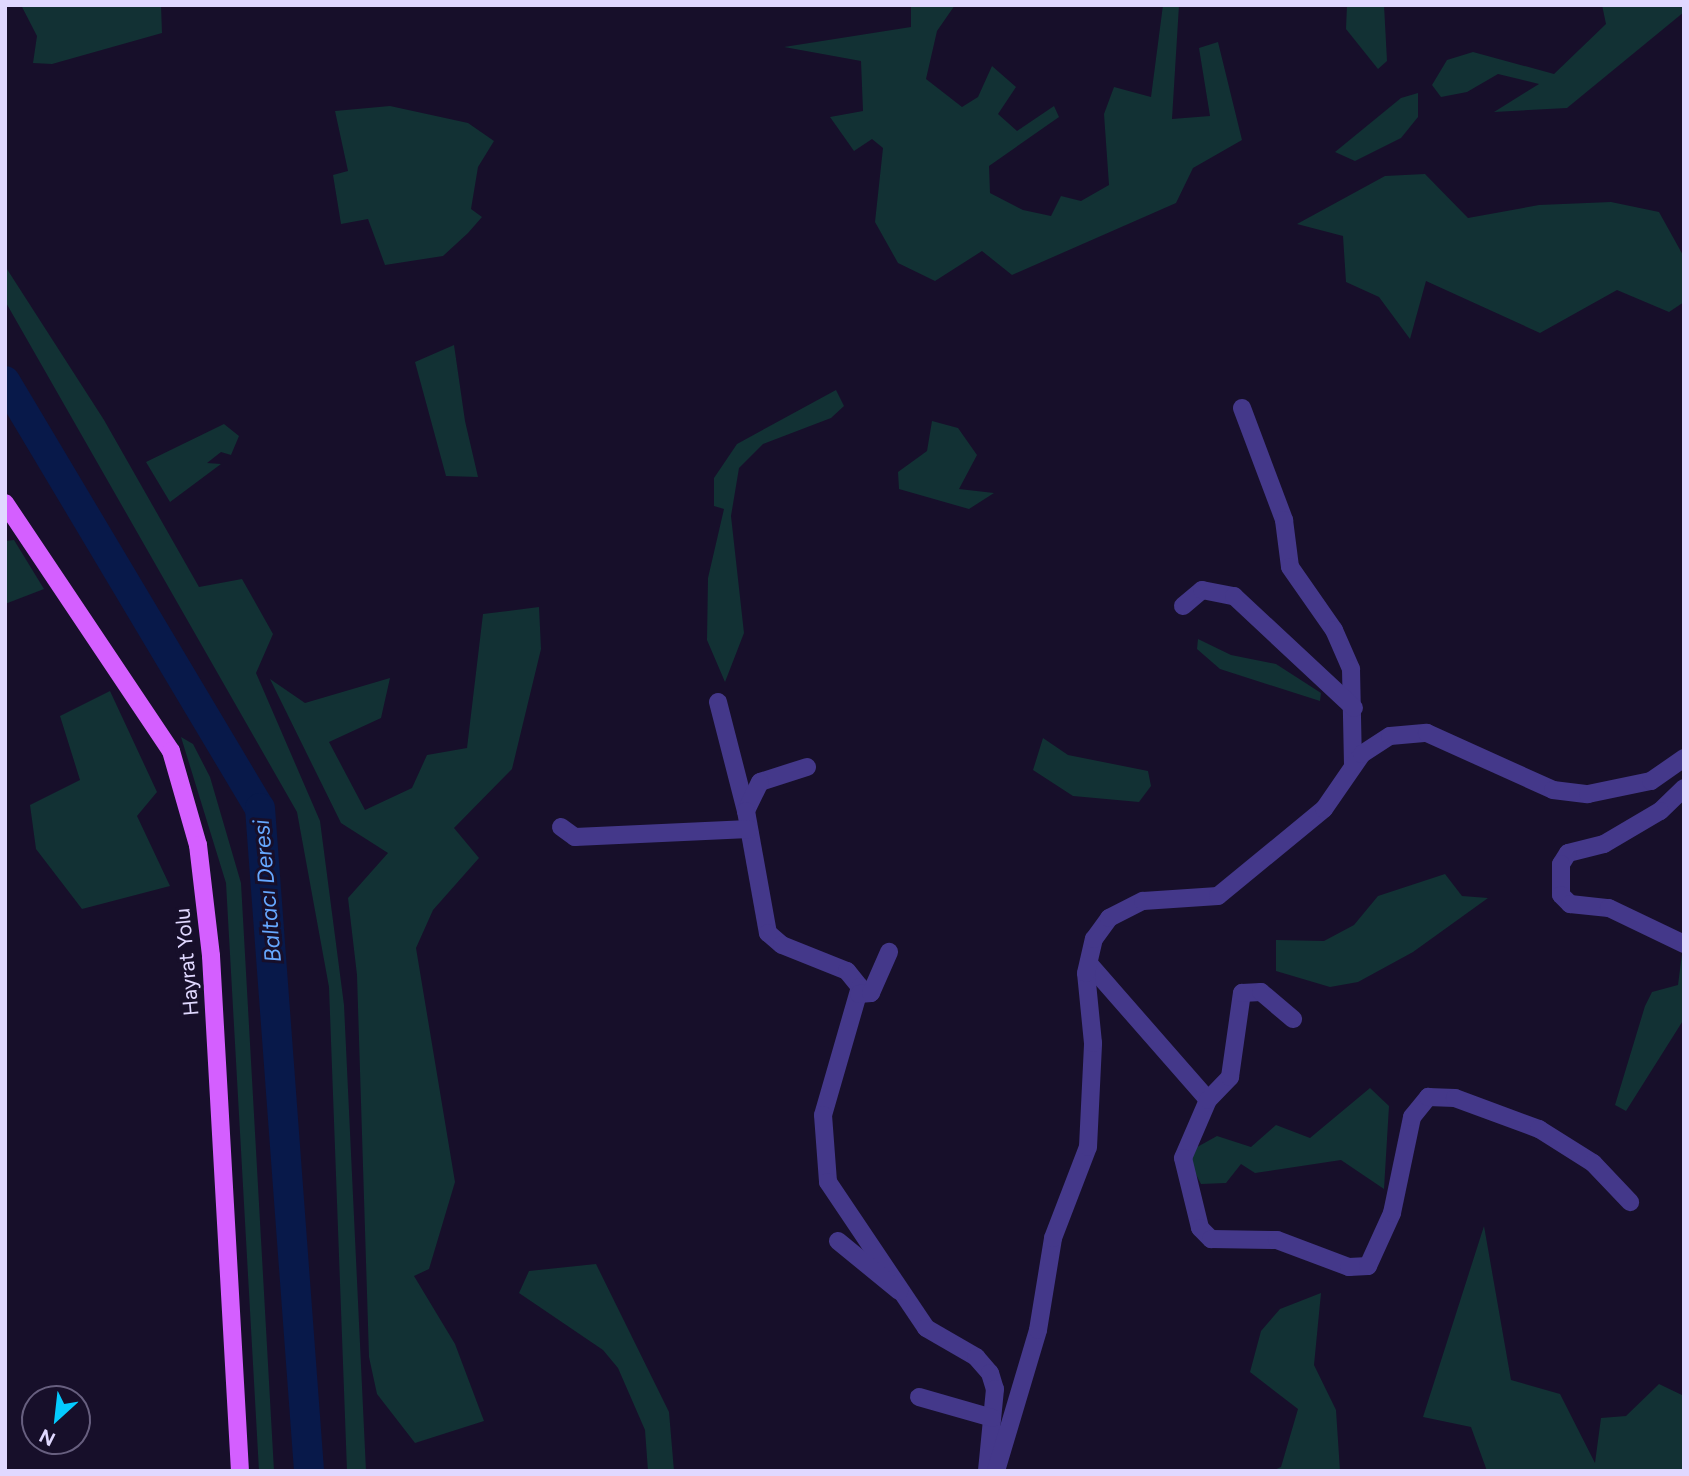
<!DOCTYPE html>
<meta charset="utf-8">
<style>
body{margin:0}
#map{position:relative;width:1689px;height:1476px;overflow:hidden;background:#170f2a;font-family:Figtree,sans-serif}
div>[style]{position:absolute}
.green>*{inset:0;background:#123134}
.river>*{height:30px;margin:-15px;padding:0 15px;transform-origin:15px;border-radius:15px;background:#08194a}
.minor>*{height:18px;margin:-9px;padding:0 9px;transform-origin:9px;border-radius:9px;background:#44388a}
.major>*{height:18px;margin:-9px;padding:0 9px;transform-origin:9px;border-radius:9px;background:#d45fff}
span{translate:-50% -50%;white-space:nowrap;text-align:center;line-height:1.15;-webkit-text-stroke:6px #170f2a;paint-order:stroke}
.street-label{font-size:21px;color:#e0d8ff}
.water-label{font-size:23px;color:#66a8ff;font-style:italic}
.frame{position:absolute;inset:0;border:7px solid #e0d8ff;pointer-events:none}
.north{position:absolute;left:21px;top:1385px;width:70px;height:70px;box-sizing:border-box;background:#170f2a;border:2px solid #675f7f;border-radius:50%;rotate:207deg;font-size:19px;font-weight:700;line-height:28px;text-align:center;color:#e0d8ff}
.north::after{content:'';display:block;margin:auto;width:24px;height:32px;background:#04cbff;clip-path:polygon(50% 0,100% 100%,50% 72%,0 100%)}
</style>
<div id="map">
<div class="green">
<i style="clip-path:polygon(21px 5px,161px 5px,162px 33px,52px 64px,33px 63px,37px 36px)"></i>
<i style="clip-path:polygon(911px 5px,955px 5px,937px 31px,926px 79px,962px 107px,978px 97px,992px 66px,1016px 87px,998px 114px,1017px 131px,1054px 106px,1059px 117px,989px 166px,990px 193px,1023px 210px,1051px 216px,1061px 196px,1081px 201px,1109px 185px,1104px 114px,1114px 87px,1151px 97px,1163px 5px,1179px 5px,1172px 119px,1210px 116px,1199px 48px,1218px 42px,1242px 140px,1193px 168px,1176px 203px,1012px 275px,982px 251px,935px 281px,898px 263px,875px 222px,883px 148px,872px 139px,854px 151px,830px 117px,863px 111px,861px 61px,784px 47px,911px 27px)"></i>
<i style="clip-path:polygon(1347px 5px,1384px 5px,1387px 61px,1378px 69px,1346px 29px)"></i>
<i style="clip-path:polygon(1602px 5px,1684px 5px,1684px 12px,1567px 108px,1494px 112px,1539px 84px,1498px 74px,1467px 92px,1441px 97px,1432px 85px,1447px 60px,1473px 52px,1554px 74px,1606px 24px)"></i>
<i style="clip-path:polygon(1418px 93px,1418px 117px,1401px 138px,1355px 161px,1335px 152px,1401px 98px)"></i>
<i style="clip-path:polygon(390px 106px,468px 123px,494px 141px,478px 167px,471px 209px,482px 217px,468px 233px,443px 256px,385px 265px,368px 219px,341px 224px,333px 175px,348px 171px,335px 111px)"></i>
<i style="clip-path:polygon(1425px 174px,1468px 218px,1539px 205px,1611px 202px,1659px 212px,1684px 257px,1684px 302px,1669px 312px,1617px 290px,1540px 333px,1426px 281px,1410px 339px,1379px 297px,1346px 282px,1343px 236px,1297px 224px,1385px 176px)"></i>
<i style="clip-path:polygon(5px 266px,104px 420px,199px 587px,242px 579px,273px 634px,256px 673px,320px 821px,344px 1005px,366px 1471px,347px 1471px,329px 987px,297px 812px,5px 301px)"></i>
<i style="clip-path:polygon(454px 345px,465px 421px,478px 477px,446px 476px,415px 362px)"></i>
<i style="clip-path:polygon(836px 390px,844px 406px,831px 418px,763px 444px,739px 468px,731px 516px,744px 633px,725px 682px,707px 640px,708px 578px,724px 509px,714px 506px,714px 478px,737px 444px)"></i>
<i style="clip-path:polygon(932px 421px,958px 428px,977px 455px,959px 489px,994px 493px,969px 509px,899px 489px,898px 472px,927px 451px)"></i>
<i style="clip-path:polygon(224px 424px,239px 436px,231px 455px,221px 452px,207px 463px,221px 464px,170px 502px,146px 462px)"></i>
<i style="clip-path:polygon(14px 540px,44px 589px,5px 604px,5px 541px)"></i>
<i style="clip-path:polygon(539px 607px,541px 649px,512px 769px,454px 828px,479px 858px,433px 910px,416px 948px,455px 1182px,429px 1269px,414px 1276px,455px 1344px,484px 1421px,415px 1443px,377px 1394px,369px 1357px,357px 975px,348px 898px,388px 853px,341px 823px,270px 679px,305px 703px,390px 678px,381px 718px,329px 742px,365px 810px,412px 788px,427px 755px,467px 748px,483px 614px)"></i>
<i style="clip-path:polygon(1198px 639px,1231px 655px,1276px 664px,1321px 693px,1320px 701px,1220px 669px,1197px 649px)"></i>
<i style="clip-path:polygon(110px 691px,157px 792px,137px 816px,170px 886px,82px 909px,36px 849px,30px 805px,80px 780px,60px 716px)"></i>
<i style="clip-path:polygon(181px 737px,193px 744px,210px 777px,241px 883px,274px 1471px,259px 1471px,226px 883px)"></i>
<i style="clip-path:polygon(1043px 738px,1068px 755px,1148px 771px,1151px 786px,1139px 802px,1073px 796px,1033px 770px)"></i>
<i style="clip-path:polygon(1445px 874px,1462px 896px,1488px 898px,1413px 952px,1358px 982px,1330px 987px,1276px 971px,1276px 940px,1324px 941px,1354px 925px,1378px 896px)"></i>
<i style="clip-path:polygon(1684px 938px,1684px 1019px,1626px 1111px,1615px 1105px,1645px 1006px,1652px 992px,1678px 985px)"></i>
<i style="clip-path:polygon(1370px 1088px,1389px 1106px,1384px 1189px,1341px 1160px,1255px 1173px,1241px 1164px,1226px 1183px,1201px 1184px,1191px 1165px,1190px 1151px,1217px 1136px,1251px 1147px,1276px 1125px,1310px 1138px)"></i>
<i style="clip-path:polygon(1484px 1226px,1511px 1380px,1560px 1394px,1595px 1463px,1601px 1418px,1626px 1416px,1659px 1384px,1684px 1396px,1684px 1471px,1487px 1471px,1471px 1427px,1423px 1417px)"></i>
<i style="clip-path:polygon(596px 1264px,669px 1412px,674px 1471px,648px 1471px,645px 1430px,618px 1368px,603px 1350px,519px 1293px,529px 1271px)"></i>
<i style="clip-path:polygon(1321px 1293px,1314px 1365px,1336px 1410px,1340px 1471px,1272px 1471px,1281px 1467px,1298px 1409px,1250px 1372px,1261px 1331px,1280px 1309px)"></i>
</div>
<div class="river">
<i style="left:5px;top:381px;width:497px;rotate:59.2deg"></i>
<i style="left:260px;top:808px;width:665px;rotate:85.77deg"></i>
</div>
<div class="minor">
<i style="left:1242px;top:408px;width:120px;rotate:69.4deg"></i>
<i style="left:1284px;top:520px;width:47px;rotate:82.7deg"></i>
<i style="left:1290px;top:567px;width:77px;rotate:55.1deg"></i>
<i style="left:1334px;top:630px;width:43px;rotate:66.4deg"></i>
<i style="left:1351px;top:669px;width:96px;rotate:88.8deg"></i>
<i style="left:1183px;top:606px;width:25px;rotate:-40deg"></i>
<i style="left:1202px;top:590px;width:33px;rotate:11deg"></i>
<i style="left:1234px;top:596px;width:164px;rotate:43deg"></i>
<i style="left:718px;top:702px;width:113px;rotate:75.6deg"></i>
<i style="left:807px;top:767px;width:49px;rotate:162.3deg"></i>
<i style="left:760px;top:782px;width:32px;rotate:116deg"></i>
<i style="left:746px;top:811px;width:124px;rotate:79.8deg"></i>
<i style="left:768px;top:933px;width:18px;rotate:41deg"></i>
<i style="left:782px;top:945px;width:70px;rotate:21.8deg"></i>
<i style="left:847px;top:971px;width:21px;rotate:51deg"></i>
<i style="left:860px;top:987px;width:133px;rotate:106.1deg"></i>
<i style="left:823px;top:1115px;width:67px;rotate:85.7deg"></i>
<i style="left:828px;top:1182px;width:176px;rotate:56.1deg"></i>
<i style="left:926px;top:1328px;width:58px;rotate:30.1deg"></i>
<i style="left:976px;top:1357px;width:21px;rotate:49deg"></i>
<i style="left:990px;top:1373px;width:17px;rotate:73deg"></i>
<i style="left:995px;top:1389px;width:82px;rotate:95.6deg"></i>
<i style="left:1684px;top:788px;width:33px;rotate:136deg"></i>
<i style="left:1660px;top:811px;width:65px;rotate:149.5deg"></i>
<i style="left:1604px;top:844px;width:37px;rotate:166deg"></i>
<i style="left:1568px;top:853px;width:13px;rotate:122deg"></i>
<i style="left:1561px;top:864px;width:31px;rotate:90deg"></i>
<i style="left:1561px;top:895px;width:13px;rotate:45deg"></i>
<i style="left:1570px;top:904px;width:39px;rotate:6deg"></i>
<i style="left:1609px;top:908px;width:83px;rotate:25.6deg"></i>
<i style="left:561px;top:827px;width:17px;rotate:36deg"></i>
<i style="left:575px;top:837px;width:174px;rotate:-2.6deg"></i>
<i style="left:1090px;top:965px;width:179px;rotate:48.8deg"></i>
<i style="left:1208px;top:1100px;width:63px;rotate:113.3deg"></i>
<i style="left:1183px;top:1158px;width:72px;rotate:76.3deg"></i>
<i style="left:1200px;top:1228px;width:16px;rotate:45deg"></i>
<i style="left:1211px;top:1239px;width:66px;rotate:0.9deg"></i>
<i style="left:1277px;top:1240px;width:77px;rotate:20.6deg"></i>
<i style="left:1349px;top:1267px;width:19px;rotate:-3deg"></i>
<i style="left:1368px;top:1266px;width:58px;rotate:-65.6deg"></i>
<i style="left:1392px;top:1213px;width:98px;rotate:-78.2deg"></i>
<i style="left:1412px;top:1117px;width:26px;rotate:-51deg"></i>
<i style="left:1428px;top:1097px;width:27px;rotate:2deg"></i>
<i style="left:1455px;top:1098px;width:90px;rotate:20.3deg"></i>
<i style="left:1539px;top:1129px;width:64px;rotate:32.2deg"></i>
<i style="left:1593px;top:1163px;width:54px;rotate:46.5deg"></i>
<i style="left:859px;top:994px;width:12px;rotate:-5deg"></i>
<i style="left:871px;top:993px;width:45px;rotate:-66.3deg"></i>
<i style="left:1208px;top:1100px;width:32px;rotate:-46deg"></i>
<i style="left:1230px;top:1077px;width:85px;rotate:-81.9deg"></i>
<i style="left:1242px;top:993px;width:19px;rotate:-3deg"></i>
<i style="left:1261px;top:992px;width:42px;rotate:40.2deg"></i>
<i style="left:838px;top:1241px;width:79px;rotate:39.3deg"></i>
<i style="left:919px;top:1397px;width:76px;rotate:16deg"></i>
<i style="left:996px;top:1471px;width:147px;rotate:-73.4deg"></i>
<i style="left:1038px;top:1330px;width:93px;rotate:-80.7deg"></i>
<i style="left:1053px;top:1238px;width:97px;rotate:-69deg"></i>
<i style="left:1088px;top:1147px;width:104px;rotate:-87.2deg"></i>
<i style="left:1093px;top:1043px;width:70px;rotate:-95.7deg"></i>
<i style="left:1086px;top:973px;width:35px;rotate:-77deg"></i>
<i style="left:1094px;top:939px;width:26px;rotate:-54deg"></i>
<i style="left:1109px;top:918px;width:38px;rotate:-27deg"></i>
<i style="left:1143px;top:901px;width:75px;rotate:-3.8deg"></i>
<i style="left:1218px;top:896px;width:137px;rotate:-39.4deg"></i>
<i style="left:1324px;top:809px;width:67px;rotate:-55.4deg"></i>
<i style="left:1362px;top:754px;width:33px;rotate:-33deg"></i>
<i style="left:1390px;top:736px;width:37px;rotate:-5deg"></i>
<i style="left:1427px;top:733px;width:138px;rotate:24.3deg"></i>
<i style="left:1553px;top:790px;width:35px;rotate:7deg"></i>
<i style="left:1588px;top:794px;width:64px;rotate:-11.7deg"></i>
<i style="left:1651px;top:781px;width:40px;rotate:-34.9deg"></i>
</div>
<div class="major">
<i style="left:5px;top:503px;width:298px;rotate:56.2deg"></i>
<i style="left:171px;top:751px;width:98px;rotate:74deg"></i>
<i style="left:198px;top:845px;width:112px;rotate:83.3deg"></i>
<i style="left:211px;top:956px;width:516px;rotate:86.78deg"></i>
</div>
<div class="street-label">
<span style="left:187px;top:962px;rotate:-95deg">Hayrat Yolu</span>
</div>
<div class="water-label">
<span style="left:267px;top:891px;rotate:-95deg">Baltacı Deresi</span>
</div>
<div class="frame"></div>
<div class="north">N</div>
</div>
